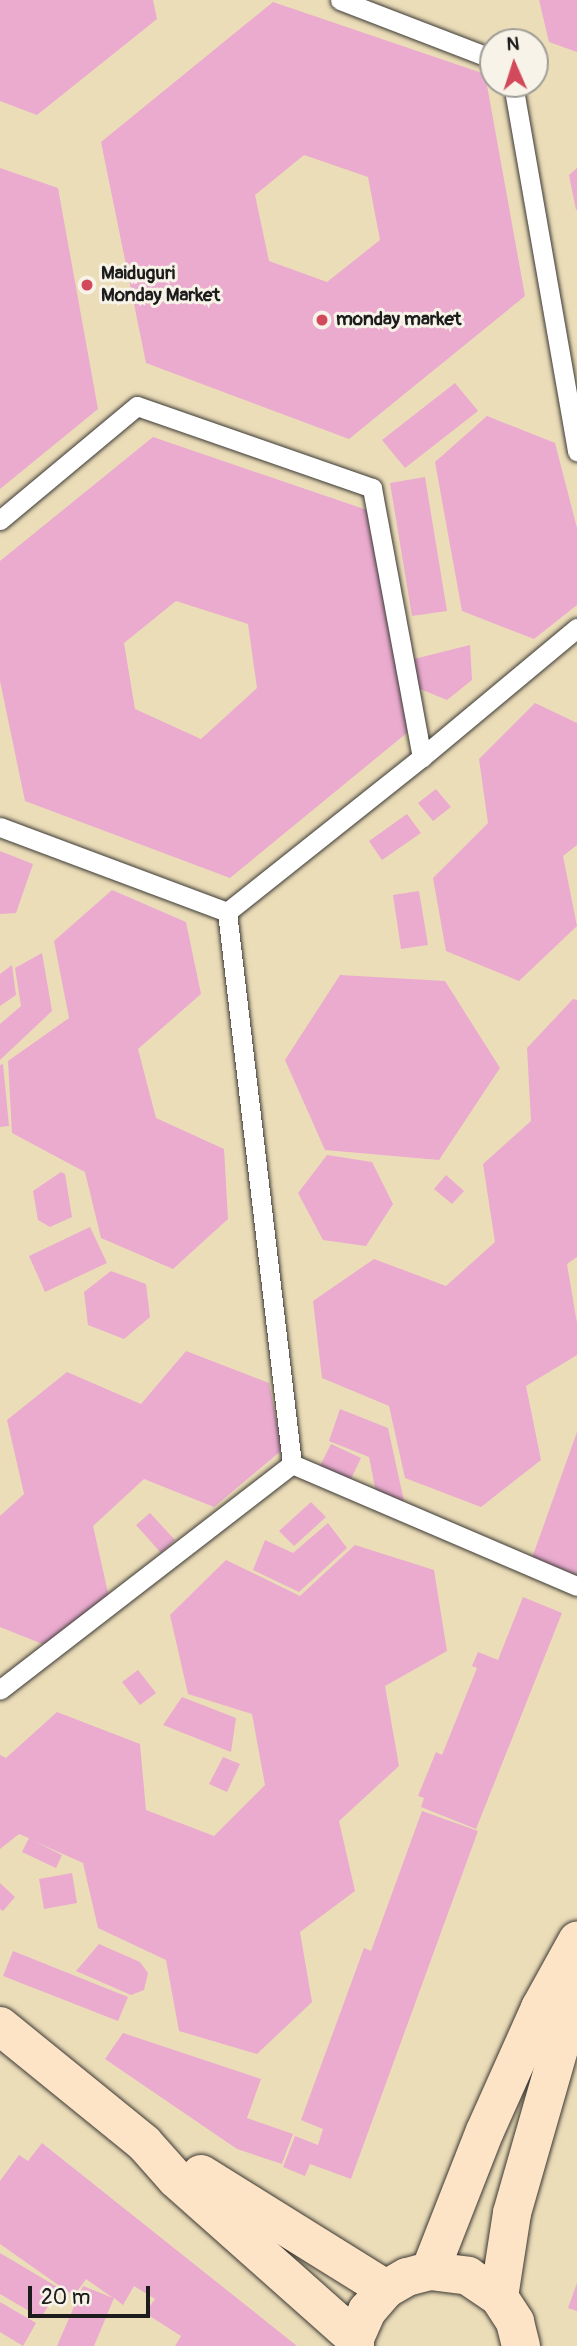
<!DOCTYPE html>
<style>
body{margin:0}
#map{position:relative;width:577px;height:2346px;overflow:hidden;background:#ecddb9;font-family:Pangolin,sans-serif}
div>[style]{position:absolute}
.building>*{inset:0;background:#eaabcf}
.roads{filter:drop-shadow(0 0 2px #3b3934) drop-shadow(0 0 2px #3b3934)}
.service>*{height:19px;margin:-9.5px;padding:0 9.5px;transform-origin:9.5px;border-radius:9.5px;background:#fff}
.secondary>*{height:38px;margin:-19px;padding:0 19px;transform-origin:19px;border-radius:19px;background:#fee4c6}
.dots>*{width:19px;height:19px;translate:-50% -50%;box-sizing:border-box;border:4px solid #f7f3e8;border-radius:50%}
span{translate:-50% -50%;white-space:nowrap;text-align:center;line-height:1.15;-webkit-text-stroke:6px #f7f3e8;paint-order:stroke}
.poi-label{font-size:19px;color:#1c1c1c;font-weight:700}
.left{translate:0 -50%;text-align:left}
.north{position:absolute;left:479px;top:28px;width:70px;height:70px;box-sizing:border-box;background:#f7f3e8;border:2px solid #9f9d96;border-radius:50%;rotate:357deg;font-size:19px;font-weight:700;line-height:28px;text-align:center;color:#1c1c1c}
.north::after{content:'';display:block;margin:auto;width:24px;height:32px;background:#d1495b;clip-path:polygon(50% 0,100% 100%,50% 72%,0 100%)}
.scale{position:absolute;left:28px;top:2286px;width:122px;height:32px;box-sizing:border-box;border:4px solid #1c1c1c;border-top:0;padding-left:9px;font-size:21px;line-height:24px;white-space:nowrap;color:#1c1c1c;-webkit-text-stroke:5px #f7f3e8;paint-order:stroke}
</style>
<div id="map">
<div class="building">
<i style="clip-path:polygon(0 0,153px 0,157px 19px,37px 115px,0 101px)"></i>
<i style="clip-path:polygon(539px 0,577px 0,577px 52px,549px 42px)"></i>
<i style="clip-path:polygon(evenodd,273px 2px,485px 74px,525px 296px,349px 439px,146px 363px,101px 142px,273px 2px,304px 155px,368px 177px,380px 240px,327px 282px,269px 261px,255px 195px,304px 155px)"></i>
<i style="clip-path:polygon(0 168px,58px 188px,98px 409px,0 489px)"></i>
<i style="clip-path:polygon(577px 168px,577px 210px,576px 210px,569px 175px)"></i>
<i style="clip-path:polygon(455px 383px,478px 411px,405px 468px,382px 440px)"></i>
<i style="clip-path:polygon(487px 416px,555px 443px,577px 528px,577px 605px,534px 639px,462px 611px,435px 462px)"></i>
<i style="clip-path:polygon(evenodd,153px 437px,367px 510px,408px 732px,230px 878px,25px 801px,0 681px,0 561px,153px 437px,176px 601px,248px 624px,257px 688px,201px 739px,135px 709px,124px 643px,176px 601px)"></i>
<i style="clip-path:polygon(425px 477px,447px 611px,412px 616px,390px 483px)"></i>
<i style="clip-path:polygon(470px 645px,472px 680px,447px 700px,415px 687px,414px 659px)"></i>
<i style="clip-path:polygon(535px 703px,577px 723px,577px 845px,563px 856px,577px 926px,519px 981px,446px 951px,433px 878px,488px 823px,479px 759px)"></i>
<i style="clip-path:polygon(436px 789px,451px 807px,433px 821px,418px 803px)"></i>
<i style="clip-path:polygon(407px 814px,421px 833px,382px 860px,369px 841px)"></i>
<i style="clip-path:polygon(0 851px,33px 864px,16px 913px,0 914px)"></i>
<i style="clip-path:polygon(112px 890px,186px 922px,201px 994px,138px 1049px,156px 1118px,224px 1149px,228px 1219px,173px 1269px,101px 1238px,85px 1172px,12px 1133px,8px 1061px,69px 1018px,54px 941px)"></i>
<i style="clip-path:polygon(419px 891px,428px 945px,401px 949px,393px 895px)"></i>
<i style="clip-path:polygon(42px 953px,52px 1011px,0 1060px,0 1024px,21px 1006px,15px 968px)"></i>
<i style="clip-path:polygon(12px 965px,16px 995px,0 1006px,0 974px)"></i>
<i style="clip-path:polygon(340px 975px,445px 981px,500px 1068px,439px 1160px,325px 1150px,285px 1060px)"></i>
<i style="clip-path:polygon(573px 999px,577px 1000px,577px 1257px,567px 1264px,577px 1323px,577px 1355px,526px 1386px,541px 1460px,481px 1507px,405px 1478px,389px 1406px,322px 1378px,313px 1301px,374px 1259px,446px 1286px,495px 1242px,483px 1164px,531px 1121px,527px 1048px)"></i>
<i style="clip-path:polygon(3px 1064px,9px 1126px,0 1127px,0 1065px)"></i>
<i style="clip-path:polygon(327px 1155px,372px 1162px,393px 1204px,366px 1246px,323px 1240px,298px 1193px)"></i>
<i style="clip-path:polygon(61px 1172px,65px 1174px,72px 1217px,50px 1227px,38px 1220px,33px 1191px)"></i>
<i style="clip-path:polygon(446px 1175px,464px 1191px,452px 1204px,434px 1189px)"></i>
<i style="clip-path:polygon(90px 1227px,107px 1263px,45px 1292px,29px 1256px)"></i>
<i style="clip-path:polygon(111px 1271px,146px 1284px,150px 1317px,124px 1339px,88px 1325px,84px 1292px)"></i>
<i style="clip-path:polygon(186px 1351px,269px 1383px,282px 1450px,214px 1507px,144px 1479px,93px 1526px,109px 1597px,45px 1645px,0 1627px,0 1516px,24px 1494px,7px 1420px,67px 1372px,141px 1404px)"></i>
<i style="clip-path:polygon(340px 1409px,388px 1428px,404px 1501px,377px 1497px,369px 1457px,329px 1441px)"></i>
<i style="clip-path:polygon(577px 1432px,577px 1575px,532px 1558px)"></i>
<i style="clip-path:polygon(331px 1444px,361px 1458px,350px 1481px,320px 1466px)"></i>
<i style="clip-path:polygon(311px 1502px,326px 1517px,294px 1546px,279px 1531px)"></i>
<i style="clip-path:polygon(150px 1513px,175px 1540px,161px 1553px,136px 1525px)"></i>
<i style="clip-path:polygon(328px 1523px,347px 1548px,299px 1592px,253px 1570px,265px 1540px,293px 1553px)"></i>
<i style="clip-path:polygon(355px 1545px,434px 1570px,447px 1651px,385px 1686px,399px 1766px,339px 1821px,355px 1891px,300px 1932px,312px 2002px,257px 2054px,179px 2031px,166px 1960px,98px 1928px,83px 1863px,34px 1841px,62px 1855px,56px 1868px,22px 1852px,29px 1838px,19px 1834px,0 1849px,0 1755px,6px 1758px,57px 1712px,140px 1744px,146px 1810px,214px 1836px,265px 1785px,252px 1714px,188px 1694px,170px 1615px,226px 1560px,300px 1596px)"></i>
<i style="clip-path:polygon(523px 1597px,562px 1613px,476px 1829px,421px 1807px,424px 1798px,418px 1796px,436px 1752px,442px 1755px,477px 1668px,472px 1666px,478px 1652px,498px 1660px)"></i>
<i style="clip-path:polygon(138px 1670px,156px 1693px,140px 1705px,122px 1682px)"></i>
<i style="clip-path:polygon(182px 1697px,236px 1718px,231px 1752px,163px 1725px)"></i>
<i style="clip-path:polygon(223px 1757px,240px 1764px,227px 1792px,209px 1784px)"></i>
<i style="clip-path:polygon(422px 1811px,478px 1831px,351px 2179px,310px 2164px,305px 2176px,283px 2167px,295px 2136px,318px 2145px,323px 2129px,301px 2120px,364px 1948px,371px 1951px)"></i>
<i style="clip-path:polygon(72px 1873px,77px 1903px,44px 1909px,39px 1879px)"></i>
<i style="clip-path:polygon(0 1883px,15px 1897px,3px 1911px,0 1909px)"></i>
<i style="clip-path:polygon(99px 1944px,140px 1962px,148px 1973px,144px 1990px,131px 1995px,76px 1971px)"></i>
<i style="clip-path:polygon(13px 1951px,128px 1997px,118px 2021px,3px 1976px)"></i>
<i style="clip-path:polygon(123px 2033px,261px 2079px,247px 2118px,293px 2134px,282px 2164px,237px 2149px,105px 2059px)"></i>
<i style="clip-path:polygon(42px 2143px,297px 2346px,175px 2346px,181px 2336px,145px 2313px,155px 2299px,134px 2286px,123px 2305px,114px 2298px,94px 2346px,57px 2346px,83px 2286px,113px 2298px,86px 2279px,74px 2296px,0 2244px,0 2181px,19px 2155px,28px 2161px)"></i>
<i style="clip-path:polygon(0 2253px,59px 2288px,41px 2318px,0 2294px)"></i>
<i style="clip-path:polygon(577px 2283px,577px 2311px,568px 2308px)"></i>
<i style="clip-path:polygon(0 2302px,36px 2323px,23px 2346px,0 2332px)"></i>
</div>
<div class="roads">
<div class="service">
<i style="left:340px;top:0;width:164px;rotate:21.1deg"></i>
<i style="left:513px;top:84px;width:373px;rotate:80.1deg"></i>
<i style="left:0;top:520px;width:178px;rotate:-39.8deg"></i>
<i style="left:137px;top:406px;width:249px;rotate:19.2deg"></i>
<i style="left:372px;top:488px;width:274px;rotate:79.5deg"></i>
<i style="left:422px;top:757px;width:249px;rotate:141.5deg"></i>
<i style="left:227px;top:912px;width:556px;rotate:83.28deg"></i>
<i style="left:292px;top:1464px;width:369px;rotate:142.3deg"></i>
<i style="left:422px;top:757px;width:202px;rotate:-39.8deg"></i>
<i style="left:0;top:827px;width:242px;rotate:20.5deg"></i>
<i style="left:292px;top:1464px;width:310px;rotate:23.2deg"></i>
</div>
<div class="secondary">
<i style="left:0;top:2026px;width:186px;rotate:39.1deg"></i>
<i style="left:144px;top:2143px;width:48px;rotate:48.4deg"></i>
<i style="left:176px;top:2179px;width:239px;rotate:41.6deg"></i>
<i style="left:201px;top:2174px;width:218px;rotate:31.9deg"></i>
<i style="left:430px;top:2271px;width:150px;rotate:-68.6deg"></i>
<i style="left:485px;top:2131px;width:135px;rotate:-65.9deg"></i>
<i style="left:540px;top:2008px;width:77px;rotate:-61.1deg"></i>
<i style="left:499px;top:2297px;width:85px;rotate:-81.2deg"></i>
<i style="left:512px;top:2213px;width:235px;rotate:-74deg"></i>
<i style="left:355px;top:2346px;width:8px;rotate:-90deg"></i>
<i style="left:355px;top:2338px;width:30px;rotate:-66deg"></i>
<i style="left:367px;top:2311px;width:29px;rotate:-49deg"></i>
<i style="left:386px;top:2289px;width:24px;rotate:-30deg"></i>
<i style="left:407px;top:2277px;width:24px;rotate:-15deg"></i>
<i style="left:430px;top:2271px;width:38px;rotate:7deg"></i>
<i style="left:468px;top:2276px;width:37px;rotate:34deg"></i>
<i style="left:499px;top:2297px;width:30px;rotate:57deg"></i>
<i style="left:515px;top:2322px;width:25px;rotate:76deg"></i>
</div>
</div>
<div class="dots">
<i style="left:87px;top:285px;background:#d1495b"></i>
<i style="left:322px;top:320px;background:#d1495b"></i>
</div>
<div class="poi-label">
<span class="left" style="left:101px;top:285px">Maiduguri<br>Monday Market</span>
<span class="left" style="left:336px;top:320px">monday market</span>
</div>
<div class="north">N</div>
<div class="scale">20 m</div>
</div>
